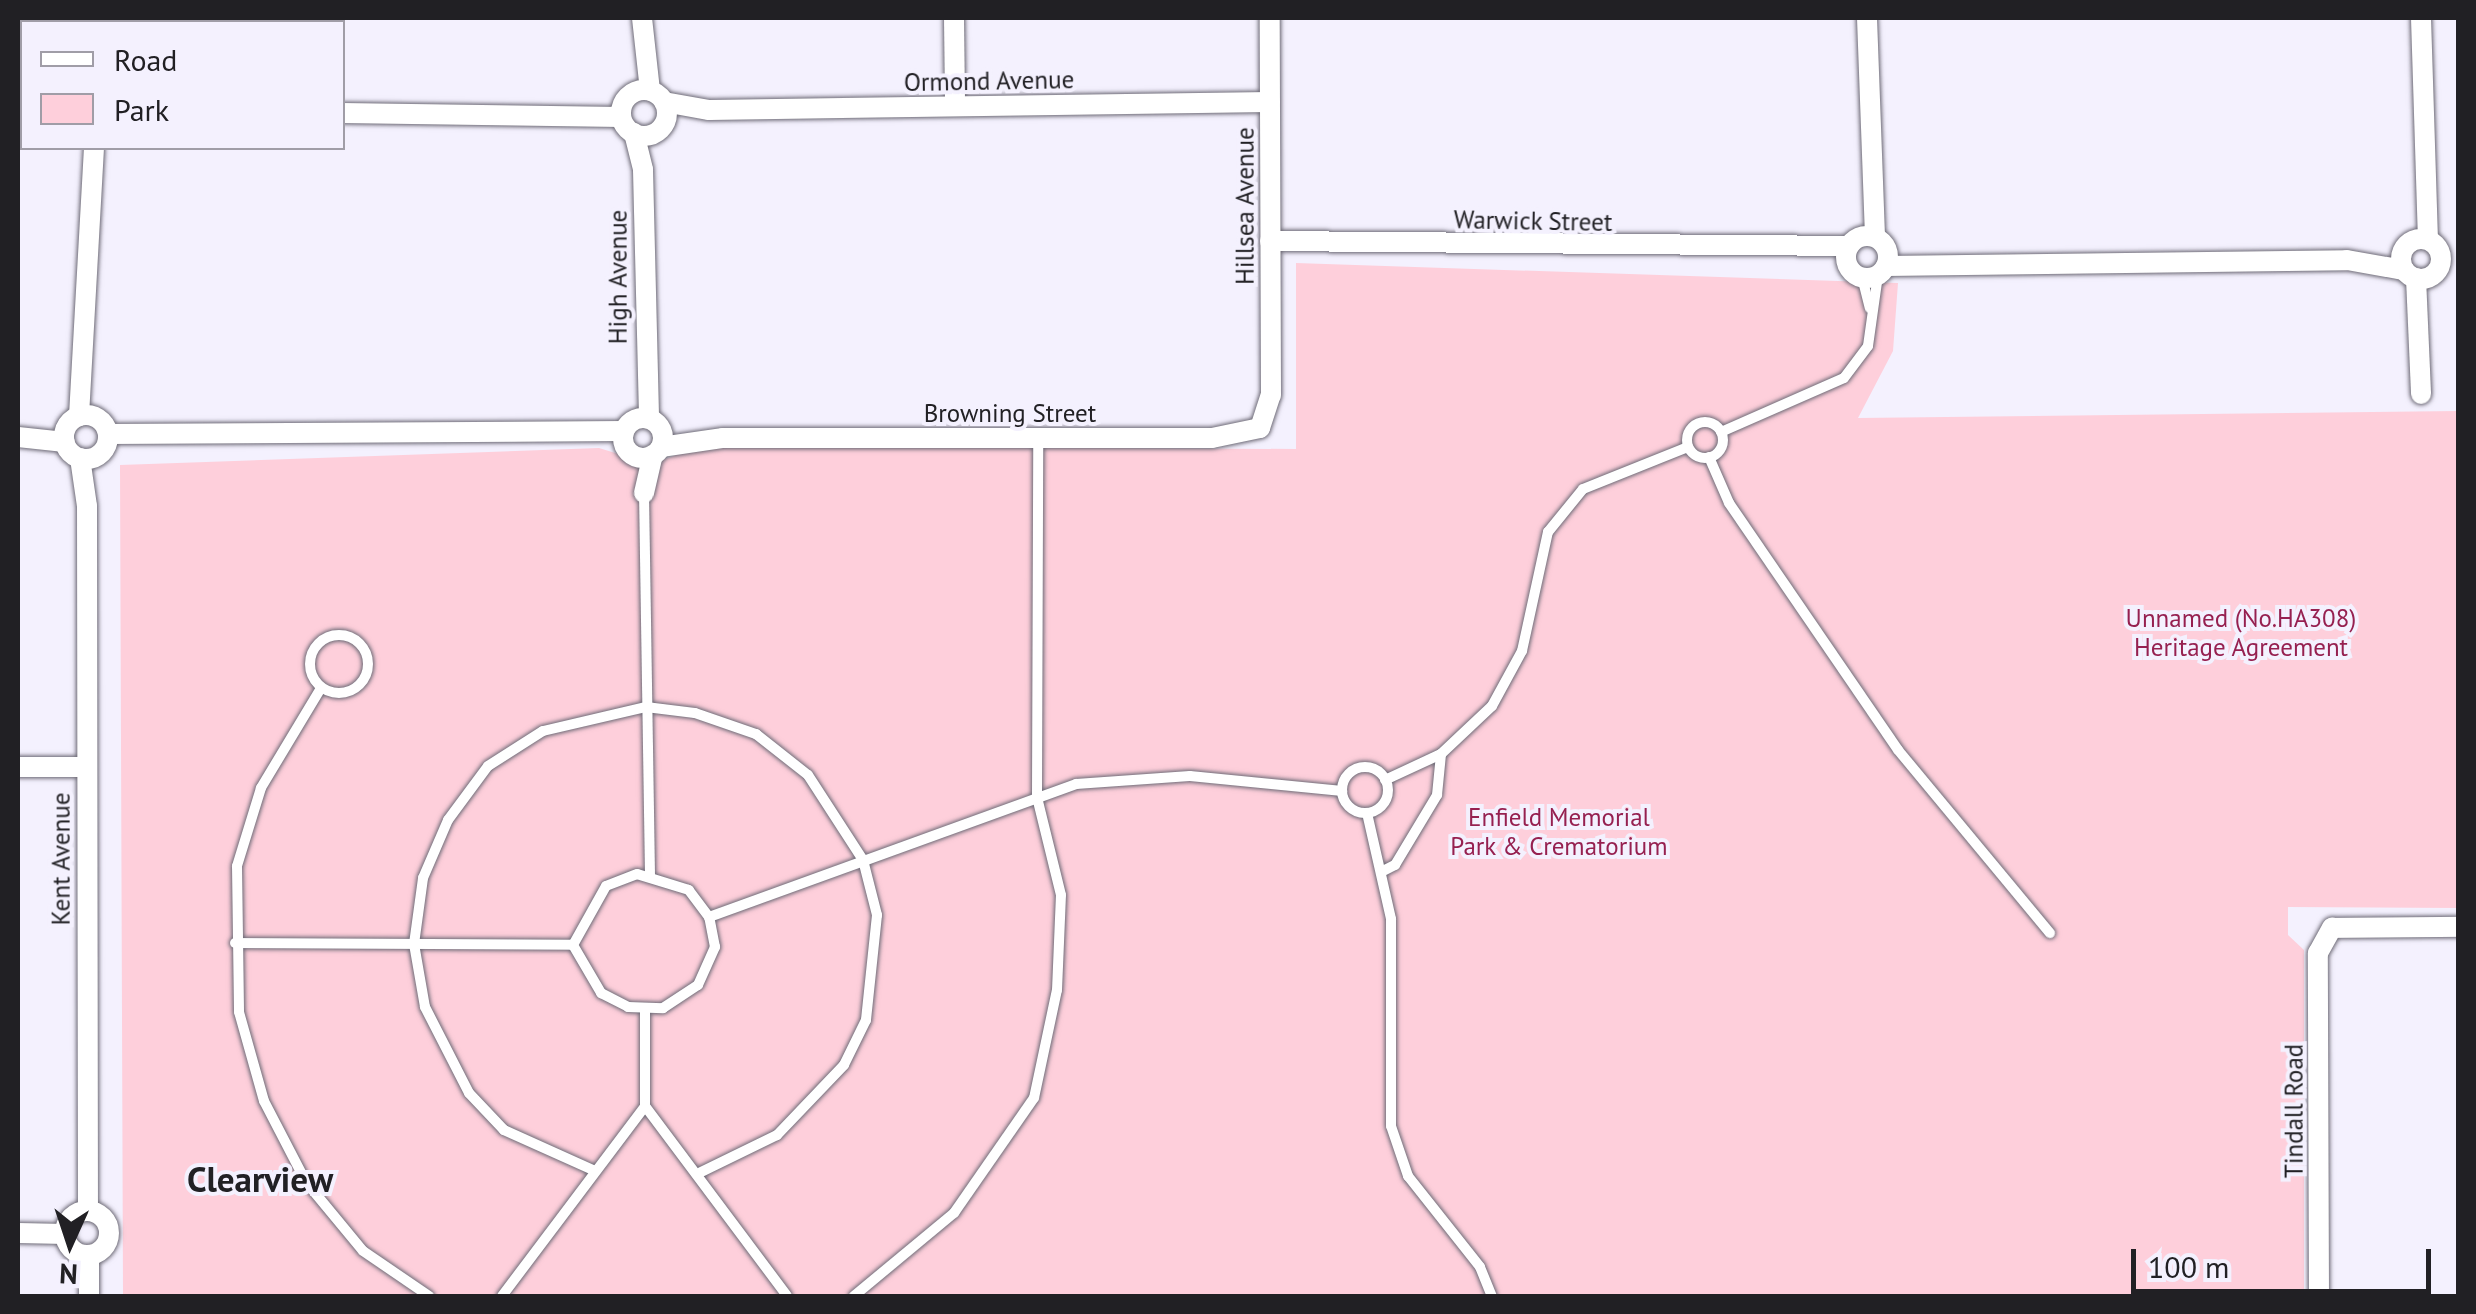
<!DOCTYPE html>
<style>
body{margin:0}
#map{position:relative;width:2476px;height:1314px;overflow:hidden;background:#f4f1fe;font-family:"PT Sans",sans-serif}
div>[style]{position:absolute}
.green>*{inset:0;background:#fecfdb}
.roads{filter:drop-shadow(0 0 2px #6e6b77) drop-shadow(0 0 2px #6e6b77)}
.lane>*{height:10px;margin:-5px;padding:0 5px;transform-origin:5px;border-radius:5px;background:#fff}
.lane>.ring{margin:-5px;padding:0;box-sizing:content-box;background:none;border:10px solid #fff;border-radius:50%}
.street>*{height:20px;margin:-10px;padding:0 10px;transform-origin:10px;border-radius:10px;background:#fff}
.street>.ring{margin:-10px;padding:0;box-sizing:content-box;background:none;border:20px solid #fff;border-radius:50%}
span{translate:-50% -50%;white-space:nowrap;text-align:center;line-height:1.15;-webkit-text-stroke:8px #f4f1fe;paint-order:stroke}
.street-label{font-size:25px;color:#212024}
.park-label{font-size:25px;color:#962050}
.district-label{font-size:35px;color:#212024;font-weight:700}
.frame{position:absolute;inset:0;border:20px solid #212024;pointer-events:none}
.legend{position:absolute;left:20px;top:20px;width:325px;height:130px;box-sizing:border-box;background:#f4f1fe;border:2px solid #a09da7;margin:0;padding:12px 18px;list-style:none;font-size:30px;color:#212024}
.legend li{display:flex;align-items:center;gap:20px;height:50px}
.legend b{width:50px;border:2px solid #a09da7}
.north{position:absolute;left:20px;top:1194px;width:100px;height:100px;-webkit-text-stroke:8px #f4f1fe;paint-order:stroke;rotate:183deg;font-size:28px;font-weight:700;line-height:40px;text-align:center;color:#212024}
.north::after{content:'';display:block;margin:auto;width:35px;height:45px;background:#212024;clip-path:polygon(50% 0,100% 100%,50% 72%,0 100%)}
.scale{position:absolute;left:2131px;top:1249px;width:300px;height:45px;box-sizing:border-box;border:5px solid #212024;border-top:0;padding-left:12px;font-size:30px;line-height:35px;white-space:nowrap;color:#212024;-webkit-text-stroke:8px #f4f1fe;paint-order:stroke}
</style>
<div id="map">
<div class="green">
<i style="clip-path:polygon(1296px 263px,1898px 283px,1893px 351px,1858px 418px,2458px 411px,2458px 908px,2288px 907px,2288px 935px,2304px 950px,2304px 1296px,123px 1296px,120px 465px,599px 448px,651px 464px,702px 446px,1296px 449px)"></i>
</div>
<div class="roads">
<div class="lane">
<i style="left:1862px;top:277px;width:32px;rotate:76deg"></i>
<i class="ring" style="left:1687px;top:422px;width:26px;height:26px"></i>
<i style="left:1721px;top:432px;width:134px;rotate:-23.7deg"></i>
<i style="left:1844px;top:378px;width:40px;rotate:-53deg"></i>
<i style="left:1868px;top:346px;width:72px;rotate:-82deg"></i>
<i style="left:1709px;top:457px;width:50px;rotate:66.5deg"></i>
<i style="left:1729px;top:503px;width:299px;rotate:55.6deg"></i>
<i style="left:1898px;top:750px;width:238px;rotate:50.3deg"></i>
<i style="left:644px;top:493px;width:382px;rotate:89.1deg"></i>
<i class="ring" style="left:310px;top:635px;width:48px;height:48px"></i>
<i style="left:321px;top:688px;width:117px;rotate:121deg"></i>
<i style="left:261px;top:788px;width:82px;rotate:107.1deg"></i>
<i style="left:237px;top:866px;width:146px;rotate:89.2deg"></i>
<i style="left:239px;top:1012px;width:92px;rotate:74.3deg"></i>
<i style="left:264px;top:1101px;width:91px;rotate:62.6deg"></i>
<i style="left:306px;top:1182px;width:89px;rotate:50.4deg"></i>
<i style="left:363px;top:1251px;width:80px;rotate:34.3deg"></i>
<i class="ring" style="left:1342px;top:767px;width:36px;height:36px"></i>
<i style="left:1385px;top:780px;width:62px;rotate:-24.9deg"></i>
<i style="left:1441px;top:754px;width:70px;rotate:-43.3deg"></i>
<i style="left:1492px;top:706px;width:63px;rotate:-61.4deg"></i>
<i style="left:1522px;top:651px;width:122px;rotate:-77.7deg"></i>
<i style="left:1548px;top:532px;width:55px;rotate:-50.9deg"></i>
<i style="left:1583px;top:489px;width:113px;rotate:-21.8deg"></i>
<i style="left:1367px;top:813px;width:109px;rotate:77.2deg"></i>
<i style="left:1391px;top:919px;width:207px;rotate:90deg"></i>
<i style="left:1391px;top:1126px;width:53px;rotate:71.2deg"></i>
<i style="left:1408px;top:1176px;width:116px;rotate:51.6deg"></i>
<i style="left:1480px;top:1267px;width:31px;rotate:68deg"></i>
<i style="left:1381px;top:872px;width:16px;rotate:-27deg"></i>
<i style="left:1395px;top:865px;width:82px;rotate:-59deg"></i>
<i style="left:1437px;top:795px;width:41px;rotate:-84.4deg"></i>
<i style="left:709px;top:917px;width:34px;rotate:-127deg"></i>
<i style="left:689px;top:890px;width:54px;rotate:-162.9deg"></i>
<i style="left:637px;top:874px;width:33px;rotate:159deg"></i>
<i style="left:606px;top:886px;width:68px;rotate:119.2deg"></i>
<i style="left:573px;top:945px;width:56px;rotate:59.7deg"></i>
<i style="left:601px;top:993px;width:30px;rotate:27deg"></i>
<i style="left:628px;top:1007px;width:35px;rotate:2deg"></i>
<i style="left:663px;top:1008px;width:42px;rotate:-33.3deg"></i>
<i style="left:698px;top:985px;width:42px;rotate:-65.9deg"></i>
<i style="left:715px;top:947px;width:31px;rotate:-101deg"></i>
<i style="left:709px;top:917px;width:390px;rotate:-19.9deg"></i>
<i style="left:1076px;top:784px;width:114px;rotate:-4deg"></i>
<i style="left:1190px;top:776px;width:153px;rotate:5.6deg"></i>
<i style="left:235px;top:943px;width:338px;rotate:0.3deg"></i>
<i style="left:645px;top:1106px;width:98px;rotate:-90deg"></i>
<i style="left:593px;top:1170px;width:98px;rotate:-155.8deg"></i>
<i style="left:504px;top:1130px;width:51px;rotate:-133.4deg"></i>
<i style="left:469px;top:1093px;width:97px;rotate:-117.1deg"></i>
<i style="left:425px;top:1007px;width:64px;rotate:-99.9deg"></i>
<i style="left:414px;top:944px;width:67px;rotate:-82.2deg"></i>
<i style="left:423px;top:878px;width:63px;rotate:-66.7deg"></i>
<i style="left:448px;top:820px;width:67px;rotate:-53.5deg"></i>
<i style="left:488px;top:766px;width:65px;rotate:-32.5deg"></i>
<i style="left:543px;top:731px;width:106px;rotate:-13.1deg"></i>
<i style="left:646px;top:707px;width:49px;rotate:7deg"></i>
<i style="left:695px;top:713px;width:65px;rotate:19deg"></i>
<i style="left:756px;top:734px;width:66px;rotate:38.3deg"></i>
<i style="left:808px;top:775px;width:101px;rotate:57.1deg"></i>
<i style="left:863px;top:860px;width:57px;rotate:75.7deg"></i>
<i style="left:877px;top:915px;width:106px;rotate:96deg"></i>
<i style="left:866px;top:1020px;width:50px;rotate:116.1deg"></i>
<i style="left:844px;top:1065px;width:97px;rotate:133.7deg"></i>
<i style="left:777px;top:1135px;width:85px;rotate:154deg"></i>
<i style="left:502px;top:1296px;width:238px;rotate:-53deg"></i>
<i style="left:645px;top:1106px;width:237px;rotate:53.2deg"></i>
<i style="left:854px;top:1296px;width:130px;rotate:-39.7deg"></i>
<i style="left:954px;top:1213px;width:140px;rotate:-55.2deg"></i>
<i style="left:1034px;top:1098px;width:110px;rotate:-78deg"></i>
<i style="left:1057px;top:990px;width:95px;rotate:-87.6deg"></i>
<i style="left:1061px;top:895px;width:101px;rotate:-103.8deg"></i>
<i style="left:1037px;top:797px;width:359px;rotate:-89.8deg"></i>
</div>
<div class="street">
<i style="left:642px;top:18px;width:73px;rotate:83.7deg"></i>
<i style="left:954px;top:18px;width:88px;rotate:89.3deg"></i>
<i style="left:1867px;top:18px;width:219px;rotate:87.9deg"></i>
<i style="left:2421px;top:18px;width:221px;rotate:88.2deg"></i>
<i style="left:85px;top:22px;width:4px;rotate:-90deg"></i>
<i class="ring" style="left:621px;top:90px;width:26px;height:26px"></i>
<i style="left:664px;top:102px;width:46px;rotate:10.1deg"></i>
<i style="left:709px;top:110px;width:561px;rotate:-0.82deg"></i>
<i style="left:342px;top:113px;width:279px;rotate:0.8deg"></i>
<i style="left:18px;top:114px;width:4px;rotate:-14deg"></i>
<i style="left:634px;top:133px;width:38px;rotate:76deg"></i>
<i style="left:643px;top:170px;width:249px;rotate:88.6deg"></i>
<i class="ring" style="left:1846px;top:236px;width:22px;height:22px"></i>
<i class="ring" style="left:2401px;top:239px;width:20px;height:20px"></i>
<i style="left:1270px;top:241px;width:579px;rotate:0.49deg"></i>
<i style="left:1886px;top:266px;width:461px;rotate:-0.7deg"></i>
<i style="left:2347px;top:260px;width:58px;rotate:10deg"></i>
<i style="left:2416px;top:278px;width:116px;rotate:87.5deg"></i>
<i class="ring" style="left:64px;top:415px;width:24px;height:24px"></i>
<i style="left:79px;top:416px;width:268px;rotate:-86.8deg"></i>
<i class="ring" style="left:623px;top:418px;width:20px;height:20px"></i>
<i style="left:108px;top:434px;width:516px;rotate:-0.33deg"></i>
<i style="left:18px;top:437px;width:47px;rotate:6.1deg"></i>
<i style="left:661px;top:447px;width:63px;rotate:-8.3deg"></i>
<i style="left:723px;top:438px;width:489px"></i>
<i style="left:1212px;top:438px;width:49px;rotate:-11.8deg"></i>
<i style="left:1260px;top:428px;width:35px;rotate:-72deg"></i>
<i style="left:1271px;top:395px;width:377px;rotate:-90.2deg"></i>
<i style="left:80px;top:458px;width:49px;rotate:81.7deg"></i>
<i style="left:87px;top:506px;width:705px;rotate:89.92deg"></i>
<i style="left:644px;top:493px;width:39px;rotate:-77deg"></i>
<i style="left:18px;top:767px;width:67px"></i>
<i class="ring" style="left:65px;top:1211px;width:24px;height:24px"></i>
<i style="left:18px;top:1233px;width:48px;rotate:1.2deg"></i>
<i style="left:89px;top:1256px;width:40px;rotate:90deg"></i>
<i style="left:2319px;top:1296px;width:343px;rotate:-90.2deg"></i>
<i style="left:2318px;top:953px;width:29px;rotate:-61deg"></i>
<i style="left:2332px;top:928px;width:126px;rotate:-0.5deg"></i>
</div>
</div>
<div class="street-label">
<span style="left:989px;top:81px;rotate:-1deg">Ormond Avenue</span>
<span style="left:1245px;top:206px;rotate:-90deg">Hillsea Avenue</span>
<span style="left:1533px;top:221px;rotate:1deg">Warwick Street</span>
<span style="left:618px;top:277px;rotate:-90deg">High Avenue</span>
<span style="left:1010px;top:413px">Browning Street</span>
<span style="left:61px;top:859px;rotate:-90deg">Kent Avenue</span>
<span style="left:2294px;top:1111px;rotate:-90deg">Tindall Road</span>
</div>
<div class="park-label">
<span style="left:2241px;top:633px">Unnamed (No.HA308)<br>Heritage Agreement</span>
<span style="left:1559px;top:832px">Enfield Memorial<br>Park &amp; Crematorium</span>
</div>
<div class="district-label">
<span style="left:260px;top:1179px">Clearview</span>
</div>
<div class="frame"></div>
<ul class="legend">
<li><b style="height:12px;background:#fff"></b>Road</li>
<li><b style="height:28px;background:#fecfdb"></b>Park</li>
</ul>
<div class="north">N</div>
<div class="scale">100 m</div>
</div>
